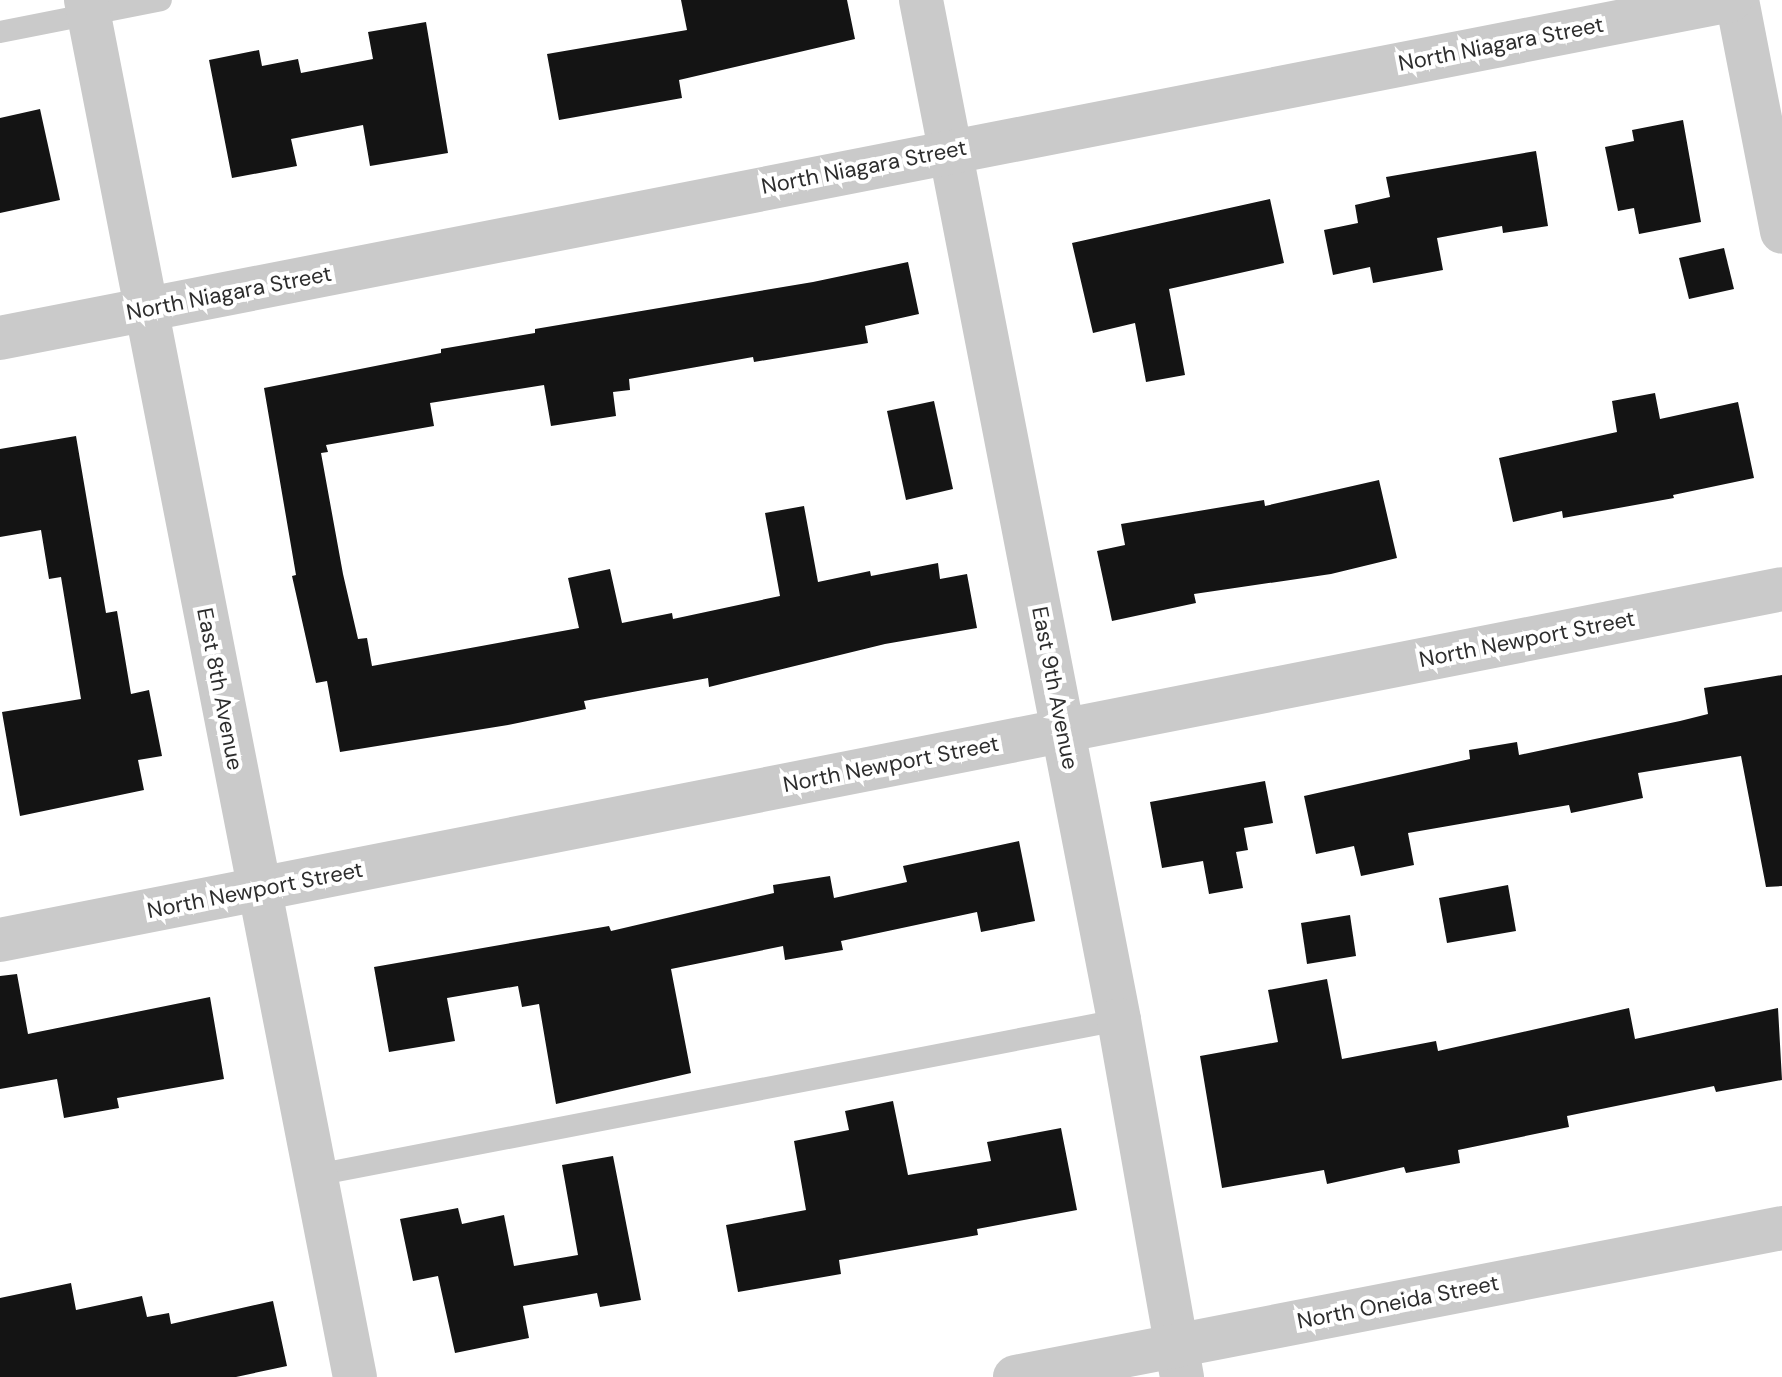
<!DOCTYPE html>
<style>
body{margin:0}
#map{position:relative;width:1782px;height:1377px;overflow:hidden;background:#fff;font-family:"DM Sans",sans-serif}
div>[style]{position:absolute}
.building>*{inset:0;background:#141414}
.service>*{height:22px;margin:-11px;padding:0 11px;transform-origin:11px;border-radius:11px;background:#cacaca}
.minor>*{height:44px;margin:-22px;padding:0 22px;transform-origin:22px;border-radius:22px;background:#cacaca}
.tertiary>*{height:44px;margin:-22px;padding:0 22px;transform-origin:22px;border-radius:22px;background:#cacaca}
span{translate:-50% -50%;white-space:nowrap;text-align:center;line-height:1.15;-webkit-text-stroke:8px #fff;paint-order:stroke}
.street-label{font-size:22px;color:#2d2d2d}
</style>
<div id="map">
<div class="building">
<i style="clip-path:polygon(681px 0,847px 0,855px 39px,679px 80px,682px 98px,559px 120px,547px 54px,687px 30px)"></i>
<i style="clip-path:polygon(426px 22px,448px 153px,370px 166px,363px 125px,291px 139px,297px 166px,232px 178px,209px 60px,259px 50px,262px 66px,298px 59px,301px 73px,373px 59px,368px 32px)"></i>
<i style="clip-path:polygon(40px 109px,60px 200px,0 213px,0 118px)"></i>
<i style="clip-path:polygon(1683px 120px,1701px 222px,1639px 234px,1634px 208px,1618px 211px,1605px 147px,1634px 141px,1632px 130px)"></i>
<i style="clip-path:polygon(1536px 151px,1548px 226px,1503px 233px,1502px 226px,1437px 238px,1443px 270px,1373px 283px,1370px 267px,1333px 275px,1324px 230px,1358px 223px,1355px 205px,1390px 197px,1386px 177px)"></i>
<i style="clip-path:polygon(1270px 199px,1284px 263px,1169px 289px,1185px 375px,1146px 382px,1135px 323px,1093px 333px,1072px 243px)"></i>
<i style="clip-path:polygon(1724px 248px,1734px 289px,1689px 299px,1679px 258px)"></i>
<i style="clip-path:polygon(908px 262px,919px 314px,865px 326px,868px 343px,754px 362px,753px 357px,629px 379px,630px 390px,613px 392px,616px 416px,551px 426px,544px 385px,430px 403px,434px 426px,326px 445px,328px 452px,321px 453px,343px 574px,358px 639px,367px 638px,372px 666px,579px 628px,568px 578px,610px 569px,622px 623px,672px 613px,673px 619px,780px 596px,765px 513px,804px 506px,818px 582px,870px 571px,871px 576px,938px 563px,940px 579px,967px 574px,977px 628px,885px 644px,709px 687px,708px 678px,584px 701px,586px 709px,508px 725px,340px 752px,327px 681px,316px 683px,292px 576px,296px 575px,264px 388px,441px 353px,441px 349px,535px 333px,535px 329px,813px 282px)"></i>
<i style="clip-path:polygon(1655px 393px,1660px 419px,1738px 402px,1754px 478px,1673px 495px,1674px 498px,1563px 518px,1562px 511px,1513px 522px,1499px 458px,1617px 432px,1612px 401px)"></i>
<i style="clip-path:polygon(934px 401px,953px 489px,906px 500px,887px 411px)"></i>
<i style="clip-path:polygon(76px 436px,106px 613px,117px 611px,131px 694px,149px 690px,162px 756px,138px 760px,144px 790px,20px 816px,2px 712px,81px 699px,61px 577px,49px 579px,41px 530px,0 537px,0 449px)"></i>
<i style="clip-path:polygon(1379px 480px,1397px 558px,1331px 574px,1194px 594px,1196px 603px,1112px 621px,1097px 551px,1125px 545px,1121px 524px,1264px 500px,1265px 506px)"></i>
<i style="clip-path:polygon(1782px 675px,1782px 886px,1766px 887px,1741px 756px,1638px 773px,1643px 798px,1571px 813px,1569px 805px,1408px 833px,1414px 865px,1361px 876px,1354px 846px,1316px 854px,1304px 796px,1470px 759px,1469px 750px,1517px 742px,1519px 755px,1680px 721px,1708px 714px,1704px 688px)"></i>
<i style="clip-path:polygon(1265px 781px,1273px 823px,1244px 828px,1248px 850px,1236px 852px,1243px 888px,1209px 894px,1203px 861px,1162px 868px,1150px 802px)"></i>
<i style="clip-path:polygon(1019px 841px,1035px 921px,981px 932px,977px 912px,841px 941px,843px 950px,785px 960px,783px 946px,671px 969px,691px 1073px,556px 1104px,539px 1004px,522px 1007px,518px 986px,447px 998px,455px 1041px,389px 1052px,374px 967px,609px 926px,611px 931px,774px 893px,773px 885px,830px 876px,834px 898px,907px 882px,903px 866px)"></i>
<i style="clip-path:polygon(1508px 885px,1516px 931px,1447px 943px,1439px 898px)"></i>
<i style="clip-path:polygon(1350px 915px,1356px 956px,1307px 964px,1301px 923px)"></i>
<i style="clip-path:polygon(17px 974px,28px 1034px,210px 997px,224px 1079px,117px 1098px,119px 1108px,64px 1118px,57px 1079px,0 1089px,0 976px)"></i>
<i style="clip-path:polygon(1327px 979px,1342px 1059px,1436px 1041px,1438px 1051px,1629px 1008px,1635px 1039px,1778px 1008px,1782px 1080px,1716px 1092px,1714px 1086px,1567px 1116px,1569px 1127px,1458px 1150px,1460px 1163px,1406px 1173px,1404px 1167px,1327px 1184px,1324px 1170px,1222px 1188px,1200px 1056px,1278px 1042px,1268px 990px)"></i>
<i style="clip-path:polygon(893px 1101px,908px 1175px,991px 1161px,987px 1142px,1061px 1128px,1077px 1210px,977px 1229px,978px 1235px,839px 1260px,841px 1274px,738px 1292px,726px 1225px,806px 1210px,794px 1141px,849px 1130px,845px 1111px)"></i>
<i style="clip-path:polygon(613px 1156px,641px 1300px,600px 1307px,597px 1293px,523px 1306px,529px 1338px,455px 1353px,438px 1276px,413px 1281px,400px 1219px,458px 1208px,462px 1224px,504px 1215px,514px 1266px,578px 1255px,562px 1165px)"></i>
<i style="clip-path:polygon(71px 1283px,76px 1310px,142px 1296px,147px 1317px,169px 1313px,171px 1324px,273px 1301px,287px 1366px,236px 1377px,0 1377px,0 1298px)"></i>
</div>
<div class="service">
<i style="left:0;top:32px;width:164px;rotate:-11.2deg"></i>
<i style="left:316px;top:1175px;width:818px;rotate:-10.93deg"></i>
</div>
<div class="minor">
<i style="left:921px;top:0;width:1039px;rotate:79.01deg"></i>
<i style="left:1119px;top:1020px;width:363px;rotate:80deg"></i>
<i style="left:1737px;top:0;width:236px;rotate:79deg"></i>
<i style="left:0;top:338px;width:1763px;rotate:-11.05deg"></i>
<i style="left:0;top:940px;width:1816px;rotate:-11.14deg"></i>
</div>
<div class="tertiary">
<i style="left:86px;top:0;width:1403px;rotate:78.95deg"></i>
<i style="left:1015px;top:1377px;width:781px;rotate:-10.99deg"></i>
</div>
<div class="street-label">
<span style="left:1501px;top:44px;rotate:-11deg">North Niagara Street</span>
<span style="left:864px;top:167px;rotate:-11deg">North Niagara Street</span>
<span style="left:229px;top:293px;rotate:-11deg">North Niagara Street</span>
<span style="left:1527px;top:639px;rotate:-11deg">North Newport Street</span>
<span style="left:1055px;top:688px;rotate:79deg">East 9th Avenue</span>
<span style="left:220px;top:689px;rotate:79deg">East 8th Avenue</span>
<span style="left:891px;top:764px;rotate:-11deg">North Newport Street</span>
<span style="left:255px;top:890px;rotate:-11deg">North Newport Street</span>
<span style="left:1398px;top:1302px;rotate:-11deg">North Oneida Street</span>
</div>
</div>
